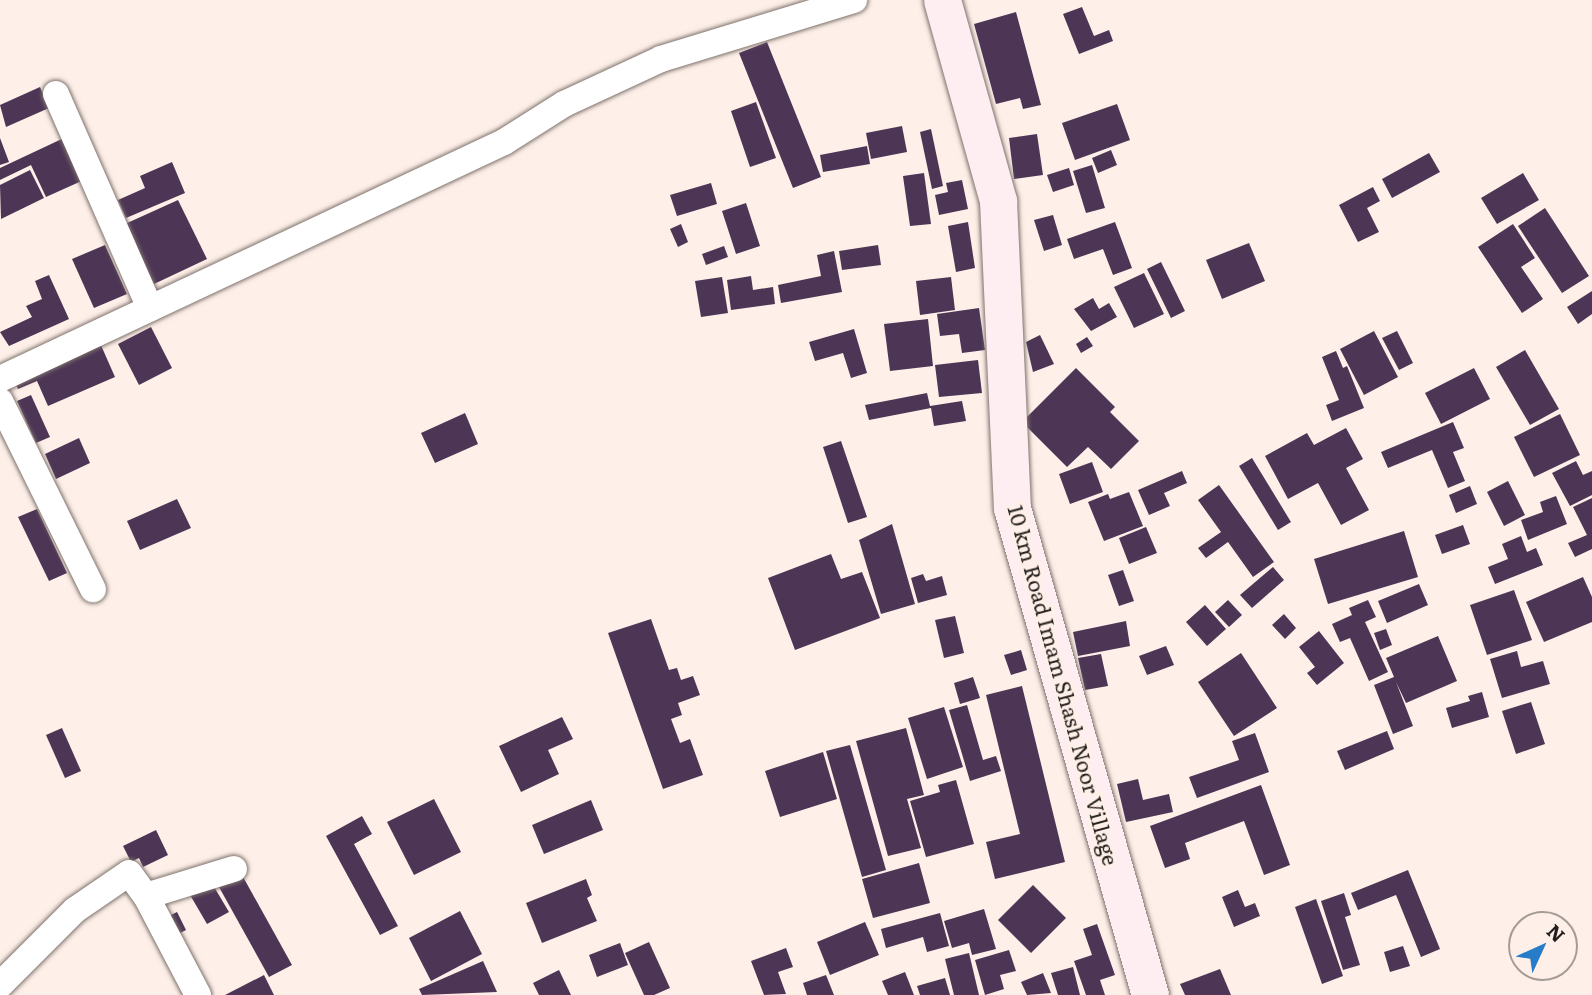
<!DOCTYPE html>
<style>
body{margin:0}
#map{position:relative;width:1592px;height:995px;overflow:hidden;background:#fef0e9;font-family:Literata,serif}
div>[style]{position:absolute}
.building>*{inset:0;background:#4d3556}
.roads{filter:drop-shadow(0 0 2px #7e726c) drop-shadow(0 0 2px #7e726c)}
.street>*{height:26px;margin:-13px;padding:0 13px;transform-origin:13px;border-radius:13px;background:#fff}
.secondary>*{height:37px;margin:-18.5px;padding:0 18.5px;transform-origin:18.5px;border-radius:18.5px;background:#feedf1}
span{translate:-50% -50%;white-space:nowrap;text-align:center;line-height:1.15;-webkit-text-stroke:7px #fef0e9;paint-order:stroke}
.street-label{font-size:21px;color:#231d1b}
.north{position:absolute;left:1508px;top:911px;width:70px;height:70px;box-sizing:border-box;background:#fef0e9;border:2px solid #a69c97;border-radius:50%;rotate:45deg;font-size:19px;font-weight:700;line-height:28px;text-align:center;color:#231d1b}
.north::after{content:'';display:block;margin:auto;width:24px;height:32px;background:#277cca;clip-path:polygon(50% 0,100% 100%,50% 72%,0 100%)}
</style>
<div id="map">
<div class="building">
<i style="clip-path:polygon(1082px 7px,1094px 36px,1109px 30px,1113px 41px,1079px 54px,1063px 14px)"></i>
<i style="clip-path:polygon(1016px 12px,1041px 105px,1023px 109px,1020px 98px,996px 104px,974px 24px)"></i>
<i style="clip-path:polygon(767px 42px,821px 177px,793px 188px,739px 53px)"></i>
<i style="clip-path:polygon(40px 87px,49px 108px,6px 127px,0 105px)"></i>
<i style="clip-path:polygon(756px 102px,776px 158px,750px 167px,731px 111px)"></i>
<i style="clip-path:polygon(1117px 104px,1130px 140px,1075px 160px,1062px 123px)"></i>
<i style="clip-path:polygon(902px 126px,907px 152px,871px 159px,866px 133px)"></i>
<i style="clip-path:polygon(931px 129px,943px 186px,932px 189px,920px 132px)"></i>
<i style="clip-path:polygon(1037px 134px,1043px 175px,1014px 179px,1009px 138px)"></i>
<i style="clip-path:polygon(66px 137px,86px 179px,46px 197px,31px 165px,0 180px,0 168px)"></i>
<i style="clip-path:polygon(0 138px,9px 162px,0 165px)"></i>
<i style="clip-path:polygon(867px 146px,870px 164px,823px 172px,820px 155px)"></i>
<i style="clip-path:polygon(1111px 150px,1117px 165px,1098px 173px,1092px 158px)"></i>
<i style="clip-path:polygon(1429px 153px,1440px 172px,1392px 198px,1382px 179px)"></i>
<i style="clip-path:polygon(172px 162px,185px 193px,126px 218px,118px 200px,145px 188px,140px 176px)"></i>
<i style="clip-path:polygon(1092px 165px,1105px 208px,1086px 213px,1073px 171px)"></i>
<i style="clip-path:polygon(1069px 168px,1074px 185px,1053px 192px,1047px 175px)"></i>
<i style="clip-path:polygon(30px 170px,44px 198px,1px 219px,0 185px)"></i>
<i style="clip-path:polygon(924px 173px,931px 224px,910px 226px,903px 176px)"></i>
<i style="clip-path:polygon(1523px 173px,1539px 200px,1497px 224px,1481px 198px)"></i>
<i style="clip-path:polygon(962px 180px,968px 209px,939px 215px,935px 195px,948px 192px,946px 183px)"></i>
<i style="clip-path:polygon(711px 183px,717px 204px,677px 216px,670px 195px)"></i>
<i style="clip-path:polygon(1373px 187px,1380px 201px,1367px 208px,1379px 232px,1358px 242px,1339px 205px)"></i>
<i style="clip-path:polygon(178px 200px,207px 259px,154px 284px,125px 224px)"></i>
<i style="clip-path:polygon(746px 203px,760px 246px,736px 254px,722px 211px)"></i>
<i style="clip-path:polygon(1545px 208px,1589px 276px,1562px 293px,1518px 226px)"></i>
<i style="clip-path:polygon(1053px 215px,1062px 245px,1044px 251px,1034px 220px)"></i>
<i style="clip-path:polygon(968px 222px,975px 268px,956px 272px,948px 226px)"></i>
<i style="clip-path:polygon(1115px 222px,1132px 268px,1113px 275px,1103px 249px,1074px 259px,1067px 239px)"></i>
<i style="clip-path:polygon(681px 224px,688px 242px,678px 247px,670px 229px)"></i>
<i style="clip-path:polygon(1513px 224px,1535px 258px,1521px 267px,1543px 299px,1522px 313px,1478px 247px)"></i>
<i style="clip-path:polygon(1249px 243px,1265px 281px,1222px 299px,1206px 260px)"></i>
<i style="clip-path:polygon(105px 245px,127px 294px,94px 308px,72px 259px)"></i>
<i style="clip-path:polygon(878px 245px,881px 265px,842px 270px,839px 251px)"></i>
<i style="clip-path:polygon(724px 246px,728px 257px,706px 265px,702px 254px)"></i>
<i style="clip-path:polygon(834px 251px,842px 292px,781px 303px,778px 285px,821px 276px,817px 255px)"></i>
<i style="clip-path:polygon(1161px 262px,1185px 311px,1171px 318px,1147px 269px)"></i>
<i style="clip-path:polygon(1144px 273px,1164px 314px,1134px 328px,1114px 287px)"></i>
<i style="clip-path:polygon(49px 275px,69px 319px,9px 346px,0 332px,32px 317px,26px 306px,42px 299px,35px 281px)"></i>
<i style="clip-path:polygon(751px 276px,753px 290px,773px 287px,775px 304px,731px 310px,727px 280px)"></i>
<i style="clip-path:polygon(722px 277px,728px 313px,701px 317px,695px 281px)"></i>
<i style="clip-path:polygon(951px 277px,955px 310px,920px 315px,916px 281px)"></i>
<i style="clip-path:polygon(1592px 291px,1592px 314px,1578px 324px,1567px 307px)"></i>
<i style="clip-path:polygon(1093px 298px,1099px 309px,1109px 303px,1117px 317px,1091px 331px,1074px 309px)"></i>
<i style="clip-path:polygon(979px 308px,985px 350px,962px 353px,959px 334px,940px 336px,937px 314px)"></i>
<i style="clip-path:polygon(928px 319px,933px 366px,890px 371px,884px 324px)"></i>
<i style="clip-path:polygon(151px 327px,172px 368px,139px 385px,118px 344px)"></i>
<i style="clip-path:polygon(854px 329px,867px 373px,851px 378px,843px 353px,815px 361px,809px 342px)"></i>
<i style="clip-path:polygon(1374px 331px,1398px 377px,1364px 395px,1340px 349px)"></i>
<i style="clip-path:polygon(1397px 331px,1413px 363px,1399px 370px,1382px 338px)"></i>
<i style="clip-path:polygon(96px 334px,115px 377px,48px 406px,37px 381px,18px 389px,10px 371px)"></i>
<i style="clip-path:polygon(1040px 335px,1054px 364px,1033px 372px,1026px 342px)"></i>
<i style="clip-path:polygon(1087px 337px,1093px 346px,1081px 353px,1076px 344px)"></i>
<i style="clip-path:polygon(1525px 350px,1559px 409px,1530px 425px,1496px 367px)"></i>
<i style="clip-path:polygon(1336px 351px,1343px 368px,1347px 366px,1364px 408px,1332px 421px,1326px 405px,1339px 400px,1322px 357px)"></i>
<i style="clip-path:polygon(978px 360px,982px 393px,939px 397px,935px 365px)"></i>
<i style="clip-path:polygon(1076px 368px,1115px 407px,1110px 412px,1139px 441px,1111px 469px,1088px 447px,1067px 467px,1022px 422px)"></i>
<i style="clip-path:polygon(1474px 368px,1490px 399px,1441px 424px,1425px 393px)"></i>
<i style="clip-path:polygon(927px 393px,930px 406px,962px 401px,966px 421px,934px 426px,931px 408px,869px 420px,865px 405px)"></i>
<i style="clip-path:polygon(31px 395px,50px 437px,36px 443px,17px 401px)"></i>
<i style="clip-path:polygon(465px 413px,478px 444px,435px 463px,421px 433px)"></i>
<i style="clip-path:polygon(1560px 414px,1580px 455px,1534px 477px,1514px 437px)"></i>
<i style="clip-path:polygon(1453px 422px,1464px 448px,1453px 452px,1465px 481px,1448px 488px,1432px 450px,1388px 468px,1381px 452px)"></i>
<i style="clip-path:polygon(1346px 428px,1363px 459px,1346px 468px,1369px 510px,1341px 525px,1318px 483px,1288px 499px,1265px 456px,1307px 433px,1314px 445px)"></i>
<i style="clip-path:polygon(79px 438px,90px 463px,56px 479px,45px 454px)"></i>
<i style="clip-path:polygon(841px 441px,867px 517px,848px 523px,823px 447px)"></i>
<i style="clip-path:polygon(1252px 458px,1291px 522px,1278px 530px,1239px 466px)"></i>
<i style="clip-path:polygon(1576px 461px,1583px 475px,1592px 471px,1592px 495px,1570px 506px,1552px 473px)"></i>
<i style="clip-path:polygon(1092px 462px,1103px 492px,1070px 504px,1059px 474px)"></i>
<i style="clip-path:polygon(1182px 471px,1187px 483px,1164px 493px,1170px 506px,1149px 515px,1138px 490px)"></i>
<i style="clip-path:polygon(1508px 481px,1525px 515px,1504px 526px,1487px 492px)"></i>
<i style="clip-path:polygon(1219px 485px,1274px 562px,1253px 577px,1228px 542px,1206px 558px,1198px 548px,1221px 532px,1198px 500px)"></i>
<i style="clip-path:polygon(1470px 486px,1477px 504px,1456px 513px,1449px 495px)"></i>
<i style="clip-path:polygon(1129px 492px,1143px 526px,1104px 541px,1088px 502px,1108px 494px,1110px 499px)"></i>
<i style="clip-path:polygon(1556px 496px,1567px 524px,1528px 540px,1521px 520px,1543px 512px,1540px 502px)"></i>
<i style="clip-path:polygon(1592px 498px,1592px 549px,1575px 557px,1568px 543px,1587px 535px,1573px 507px)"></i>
<i style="clip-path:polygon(177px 499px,191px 528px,140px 550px,127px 521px)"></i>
<i style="clip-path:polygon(37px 509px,67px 573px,49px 581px,18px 517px)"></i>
<i style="clip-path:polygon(892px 524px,915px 604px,881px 614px,859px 540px)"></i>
<i style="clip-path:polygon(1463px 525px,1470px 544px,1442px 554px,1435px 535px)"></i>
<i style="clip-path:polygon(1146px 527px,1157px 553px,1129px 564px,1119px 538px)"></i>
<i style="clip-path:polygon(1404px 531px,1418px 577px,1328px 604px,1314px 559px)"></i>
<i style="clip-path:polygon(1521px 536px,1527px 552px,1536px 548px,1543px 565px,1495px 584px,1488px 567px,1508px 559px,1502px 544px)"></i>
<i style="clip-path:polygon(831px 554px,841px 579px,862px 572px,880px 618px,795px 650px,768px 578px)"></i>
<i style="clip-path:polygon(1273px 567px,1284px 580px,1252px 608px,1240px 595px)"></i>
<i style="clip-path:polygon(1123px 570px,1134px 601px,1119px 606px,1108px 575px)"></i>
<i style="clip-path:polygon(923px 574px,926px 581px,942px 576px,947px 595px,918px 603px,911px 578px)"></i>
<i style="clip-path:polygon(1583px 577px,1592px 597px,1592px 622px,1544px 642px,1526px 602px)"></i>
<i style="clip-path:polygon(1419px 584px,1428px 605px,1387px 623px,1378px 601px)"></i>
<i style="clip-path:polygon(1514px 590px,1532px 640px,1487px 655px,1470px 605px)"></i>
<i style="clip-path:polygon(1228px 600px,1242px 615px,1229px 627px,1215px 612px)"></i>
<i style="clip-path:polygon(1368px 600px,1376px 617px,1365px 622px,1388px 672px,1369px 681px,1350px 638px,1340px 642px,1332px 624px,1352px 615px,1349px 608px)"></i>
<i style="clip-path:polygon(1205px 605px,1226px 629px,1207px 646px,1186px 622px)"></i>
<i style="clip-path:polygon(1284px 614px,1296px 628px,1285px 639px,1272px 625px)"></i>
<i style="clip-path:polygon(955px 616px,964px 653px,944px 658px,935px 620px)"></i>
<i style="clip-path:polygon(651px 619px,669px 670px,677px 668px,681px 680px,693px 676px,700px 695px,678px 703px,682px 715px,671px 719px,680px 743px,690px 739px,703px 775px,663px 789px,608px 633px)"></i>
<i style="clip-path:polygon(1126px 621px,1130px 646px,1078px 656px,1073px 632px)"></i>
<i style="clip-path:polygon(1386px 629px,1392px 645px,1380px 650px,1374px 633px)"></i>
<i style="clip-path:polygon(1319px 631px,1344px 663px,1317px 685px,1307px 673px,1315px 667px,1299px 647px)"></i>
<i style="clip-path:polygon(1438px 636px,1457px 681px,1406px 703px,1396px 682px,1413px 726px,1393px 734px,1374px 685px,1394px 677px,1386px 658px)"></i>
<i style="clip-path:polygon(1166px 646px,1174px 665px,1147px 675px,1139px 656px)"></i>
<i style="clip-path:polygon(1021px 650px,1027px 670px,1011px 675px,1004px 655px)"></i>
<i style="clip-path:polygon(1517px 651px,1521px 667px,1543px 661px,1550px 684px,1502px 698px,1490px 659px)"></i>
<i style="clip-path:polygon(1241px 653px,1277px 708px,1234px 736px,1198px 682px)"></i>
<i style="clip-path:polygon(1101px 654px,1108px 686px,1085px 690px,1078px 658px)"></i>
<i style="clip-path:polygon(973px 677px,980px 698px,960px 704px,954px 683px)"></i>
<i style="clip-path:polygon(1022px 686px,1065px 862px,995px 879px,986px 842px,1020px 834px,986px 695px)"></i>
<i style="clip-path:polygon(1482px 692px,1489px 717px,1452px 728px,1446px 708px,1470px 701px,1468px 696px)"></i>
<i style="clip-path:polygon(1531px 702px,1545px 744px,1516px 754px,1502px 711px)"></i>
<i style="clip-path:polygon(967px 705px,983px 760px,996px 756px,1001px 771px,970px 781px,949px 710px)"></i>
<i style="clip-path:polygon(944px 707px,963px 767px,927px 779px,908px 718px)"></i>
<i style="clip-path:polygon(562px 717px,573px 739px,548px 750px,559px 774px,521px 792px,499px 746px)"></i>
<i style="clip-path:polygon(62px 728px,81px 771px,65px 778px,46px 735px)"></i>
<i style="clip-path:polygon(906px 728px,924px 795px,907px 799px,921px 848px,888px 856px,856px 741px)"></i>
<i style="clip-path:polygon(1387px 731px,1394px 749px,1345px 770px,1337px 751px)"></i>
<i style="clip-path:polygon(1255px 733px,1269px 772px,1197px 798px,1189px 777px,1239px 760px,1232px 741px)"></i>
<i style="clip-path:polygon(850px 745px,886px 870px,862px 877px,826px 751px)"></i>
<i style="clip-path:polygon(823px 752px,837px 799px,780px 817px,765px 771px)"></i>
<i style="clip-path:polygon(1138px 779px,1143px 800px,1169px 794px,1173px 812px,1126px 822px,1117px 784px)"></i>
<i style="clip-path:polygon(956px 780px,974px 844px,926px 857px,910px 801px,940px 792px,938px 785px)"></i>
<i style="clip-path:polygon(1261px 785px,1290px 865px,1264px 875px,1244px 821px,1185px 843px,1190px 859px,1165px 868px,1150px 826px)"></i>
<i style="clip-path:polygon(434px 799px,461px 852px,414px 875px,387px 822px)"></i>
<i style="clip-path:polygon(591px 800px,603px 830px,544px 854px,532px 825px)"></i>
<i style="clip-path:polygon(362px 816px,372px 834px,354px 844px,398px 926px,380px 935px,326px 836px)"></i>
<i style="clip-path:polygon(156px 830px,168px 855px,143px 867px,139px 858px,131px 862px,123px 846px)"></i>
<i style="clip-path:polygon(919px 863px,930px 903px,873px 918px,862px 879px)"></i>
<i style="clip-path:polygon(1408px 870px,1440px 949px,1421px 957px,1396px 895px,1358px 910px,1351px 893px)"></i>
<i style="clip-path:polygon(207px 875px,229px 912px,207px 924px,186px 888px)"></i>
<i style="clip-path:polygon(242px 875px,292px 965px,269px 977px,219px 887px)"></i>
<i style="clip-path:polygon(586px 879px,592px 895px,587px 898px,597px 921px,542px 943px,526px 903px)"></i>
<i style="clip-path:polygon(1033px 885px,1066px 918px,1031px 953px,998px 920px)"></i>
<i style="clip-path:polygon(1238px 890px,1245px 907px,1255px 903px,1260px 916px,1234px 927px,1222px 897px)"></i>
<i style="clip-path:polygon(1344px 893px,1351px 915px,1345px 917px,1360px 965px,1343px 970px,1321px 901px)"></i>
<i style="clip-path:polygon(1316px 899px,1343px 976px,1322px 984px,1295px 907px)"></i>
<i style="clip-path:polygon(984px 909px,996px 949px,972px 955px,969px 943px,952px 948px,944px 921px)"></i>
<i style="clip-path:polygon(460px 911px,482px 954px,431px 981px,409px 938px)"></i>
<i style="clip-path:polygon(177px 912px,186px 930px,172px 937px,163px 919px)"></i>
<i style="clip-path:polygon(940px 913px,949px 946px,927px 952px,923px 937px,886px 948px,881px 929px)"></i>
<i style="clip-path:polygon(865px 922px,879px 955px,830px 975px,817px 942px)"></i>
<i style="clip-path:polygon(1097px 924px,1115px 975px,1100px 980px,1105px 995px,1086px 995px,1074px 961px,1092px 955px,1083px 929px)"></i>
<i style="clip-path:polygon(649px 942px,670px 988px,654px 995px,644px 995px,625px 953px)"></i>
<i style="clip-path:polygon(620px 943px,628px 965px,597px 977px,589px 955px)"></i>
<i style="clip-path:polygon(1403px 946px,1410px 966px,1390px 972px,1384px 952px)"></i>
<i style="clip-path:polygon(786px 948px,793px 967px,778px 972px,786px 994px,764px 995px,751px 961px)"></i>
<i style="clip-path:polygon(1009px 950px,1016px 971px,1000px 975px,1004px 989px,985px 995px,975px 960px)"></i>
<i style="clip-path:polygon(969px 953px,979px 995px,954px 995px,945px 959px)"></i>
<i style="clip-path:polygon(483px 961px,497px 992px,422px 995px,419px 989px)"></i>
<i style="clip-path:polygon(1073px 967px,1080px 995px,1058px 995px,1051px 973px)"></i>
<i style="clip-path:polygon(1220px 969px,1231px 995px,1185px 995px,1180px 984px)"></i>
<i style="clip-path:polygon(559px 970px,571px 995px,539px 995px,533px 983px)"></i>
<i style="clip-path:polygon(905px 972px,914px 995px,888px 995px,882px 981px)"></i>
<i style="clip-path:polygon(1043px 973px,1051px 993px,1027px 995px,1021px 982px)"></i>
<i style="clip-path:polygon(264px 975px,274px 995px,225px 995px)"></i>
<i style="clip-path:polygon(826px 975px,834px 995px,807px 995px,803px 983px)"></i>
<i style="clip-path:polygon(945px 978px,950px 995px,920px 995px,917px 986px)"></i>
</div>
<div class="roads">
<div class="street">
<i style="left:56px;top:94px;width:234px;rotate:66.3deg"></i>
<i style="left:0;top:379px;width:557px;rotate:-25.18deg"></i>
<i style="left:504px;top:142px;width:71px;rotate:-32.3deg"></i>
<i style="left:564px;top:104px;width:107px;rotate:-24.9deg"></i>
<i style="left:661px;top:59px;width:202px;rotate:-17deg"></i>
<i style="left:0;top:401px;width:210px;rotate:63.7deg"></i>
<i style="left:146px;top:896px;width:112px;rotate:62.3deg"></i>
<i style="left:0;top:985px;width:106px;rotate:-45deg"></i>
<i style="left:75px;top:910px;width:65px;rotate:-34.4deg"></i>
<i style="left:129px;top:873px;width:29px;rotate:54deg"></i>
<i style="left:146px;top:896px;width:92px;rotate:-17.1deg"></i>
</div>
<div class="secondary">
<i style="left:942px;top:0;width:209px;rotate:74.4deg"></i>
<i style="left:998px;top:201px;width:307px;rotate:87.4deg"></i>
<i style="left:1012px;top:508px;width:506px;rotate:74.18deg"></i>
</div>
</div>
<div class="street-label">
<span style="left:1064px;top:685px;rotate:75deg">10 km Road Imam Shash Noor Village</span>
</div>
<div class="north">N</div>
</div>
